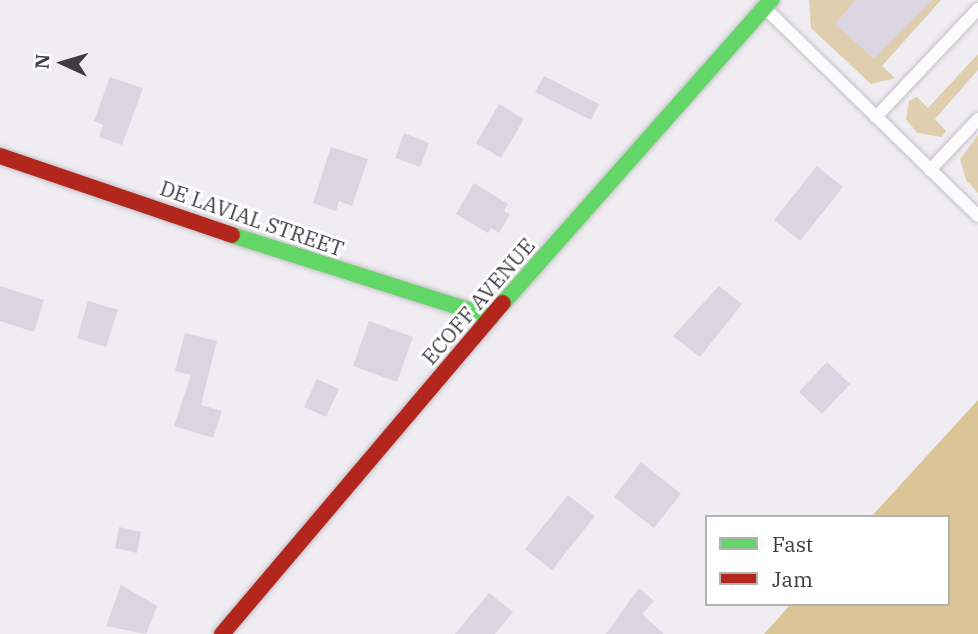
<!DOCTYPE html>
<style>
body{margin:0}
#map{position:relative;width:978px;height:634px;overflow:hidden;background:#efecf2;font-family:"IBM Plex Serif",serif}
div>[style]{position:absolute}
.green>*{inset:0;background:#e0cfaf}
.forest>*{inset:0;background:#dbc496}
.building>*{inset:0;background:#dad5e1}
.roads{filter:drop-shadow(0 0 2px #c4c1c6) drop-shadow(0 0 2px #c4c1c6)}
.lane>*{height:12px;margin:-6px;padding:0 6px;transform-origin:6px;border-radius:6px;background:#fdfcfd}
.fast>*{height:16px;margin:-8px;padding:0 8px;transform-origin:8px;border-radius:8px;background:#63d668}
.jam>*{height:16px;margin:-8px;padding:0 8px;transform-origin:8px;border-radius:8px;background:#b3261e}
span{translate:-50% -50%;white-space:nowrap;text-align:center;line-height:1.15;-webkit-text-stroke:6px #fff;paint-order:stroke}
.street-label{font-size:21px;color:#3e3c41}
.legend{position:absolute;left:705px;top:515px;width:245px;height:91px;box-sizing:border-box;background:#fff;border:2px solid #b2b1b3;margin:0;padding:9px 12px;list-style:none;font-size:21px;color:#3e3c41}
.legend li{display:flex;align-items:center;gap:14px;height:35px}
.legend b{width:35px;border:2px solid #b2b1b3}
.north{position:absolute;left:28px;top:28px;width:70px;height:70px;-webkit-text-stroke:5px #fff;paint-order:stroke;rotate:274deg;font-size:19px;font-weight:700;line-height:28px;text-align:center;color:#3e3c41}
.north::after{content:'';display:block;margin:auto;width:24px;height:32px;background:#3e3c41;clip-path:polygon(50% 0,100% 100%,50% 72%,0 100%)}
</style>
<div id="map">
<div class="green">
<i style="clip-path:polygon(809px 0,941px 0,882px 66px,895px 78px,871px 84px,811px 28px)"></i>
<i style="clip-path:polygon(978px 54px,978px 70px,935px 119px,946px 131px,942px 137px,917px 133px,906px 119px,909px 101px,917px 97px,928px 108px)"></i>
<i style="clip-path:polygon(978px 135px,978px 193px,966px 180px,960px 159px)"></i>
</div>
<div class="forest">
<i style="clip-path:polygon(978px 400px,978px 634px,764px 634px,791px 604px,948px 604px,948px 517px,871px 517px)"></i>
</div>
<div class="building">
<i style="clip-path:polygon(855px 0,932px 0,874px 59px,835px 24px)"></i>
<i style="clip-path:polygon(544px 76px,599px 104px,591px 120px,535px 92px)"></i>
<i style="clip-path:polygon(110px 77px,143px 88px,122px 145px,99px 137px,103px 125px,94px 121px)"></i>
<i style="clip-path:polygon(499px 104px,524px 119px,501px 158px,476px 143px)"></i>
<i style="clip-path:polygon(404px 133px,429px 143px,420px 167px,395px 158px)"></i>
<i style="clip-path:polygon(331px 147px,368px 159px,352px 206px,339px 201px,336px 211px,313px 203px)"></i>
<i style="clip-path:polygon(817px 166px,843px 187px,800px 241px,774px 220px)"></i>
<i style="clip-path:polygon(474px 183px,508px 204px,504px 211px,510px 214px,499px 233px,491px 228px,488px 233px,456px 214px)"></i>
<i style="clip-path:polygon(0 286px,44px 300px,34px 332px,0 321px)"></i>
<i style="clip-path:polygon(719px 286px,742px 304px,700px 357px,673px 336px)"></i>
<i style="clip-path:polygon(88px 301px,118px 310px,106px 347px,77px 338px)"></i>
<i style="clip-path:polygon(369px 321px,413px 337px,397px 382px,353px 366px)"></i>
<i style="clip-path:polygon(185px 333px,217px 341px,201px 405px,222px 411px,213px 438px,174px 426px,191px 375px,175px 371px)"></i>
<i style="clip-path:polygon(827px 362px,850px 384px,822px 414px,799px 392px)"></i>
<i style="clip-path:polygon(317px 379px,339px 389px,326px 417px,304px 407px)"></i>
<i style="clip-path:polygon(641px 462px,681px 494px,654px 528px,614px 497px)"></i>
<i style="clip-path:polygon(568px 495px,595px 516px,552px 570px,525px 549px)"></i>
<i style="clip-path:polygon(119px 527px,141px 532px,137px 553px,115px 548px)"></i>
<i style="clip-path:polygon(121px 585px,157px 606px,146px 634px,106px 626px)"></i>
<i style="clip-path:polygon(639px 588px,654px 601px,642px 614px,664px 634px,606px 634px)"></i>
<i style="clip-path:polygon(489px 593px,513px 612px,495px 634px,455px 634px)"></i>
</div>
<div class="roads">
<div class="lane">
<i style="left:768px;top:11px;width:293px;rotate:44.3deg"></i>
<i style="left:876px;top:117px;width:149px;rotate:-46.6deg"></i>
<i style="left:930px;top:170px;width:70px;rotate:-46.7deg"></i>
</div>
<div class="fast">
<i style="left:232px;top:235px;width:272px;rotate:17.6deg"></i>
<i style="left:503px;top:303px;width:405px;rotate:-48.5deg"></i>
</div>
<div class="jam">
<i style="left:0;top:156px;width:245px;rotate:18.8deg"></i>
<i style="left:222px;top:634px;width:434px;rotate:-49.7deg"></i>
</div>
</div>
<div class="street-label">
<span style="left:252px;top:218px;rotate:19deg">DE LAVIAL STREET</span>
<span style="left:478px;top:301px;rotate:-49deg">ECOFF AVENUE</span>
</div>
<ul class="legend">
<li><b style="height:9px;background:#63d668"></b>Fast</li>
<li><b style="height:9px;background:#b3261e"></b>Jam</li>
</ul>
<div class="north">N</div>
</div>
